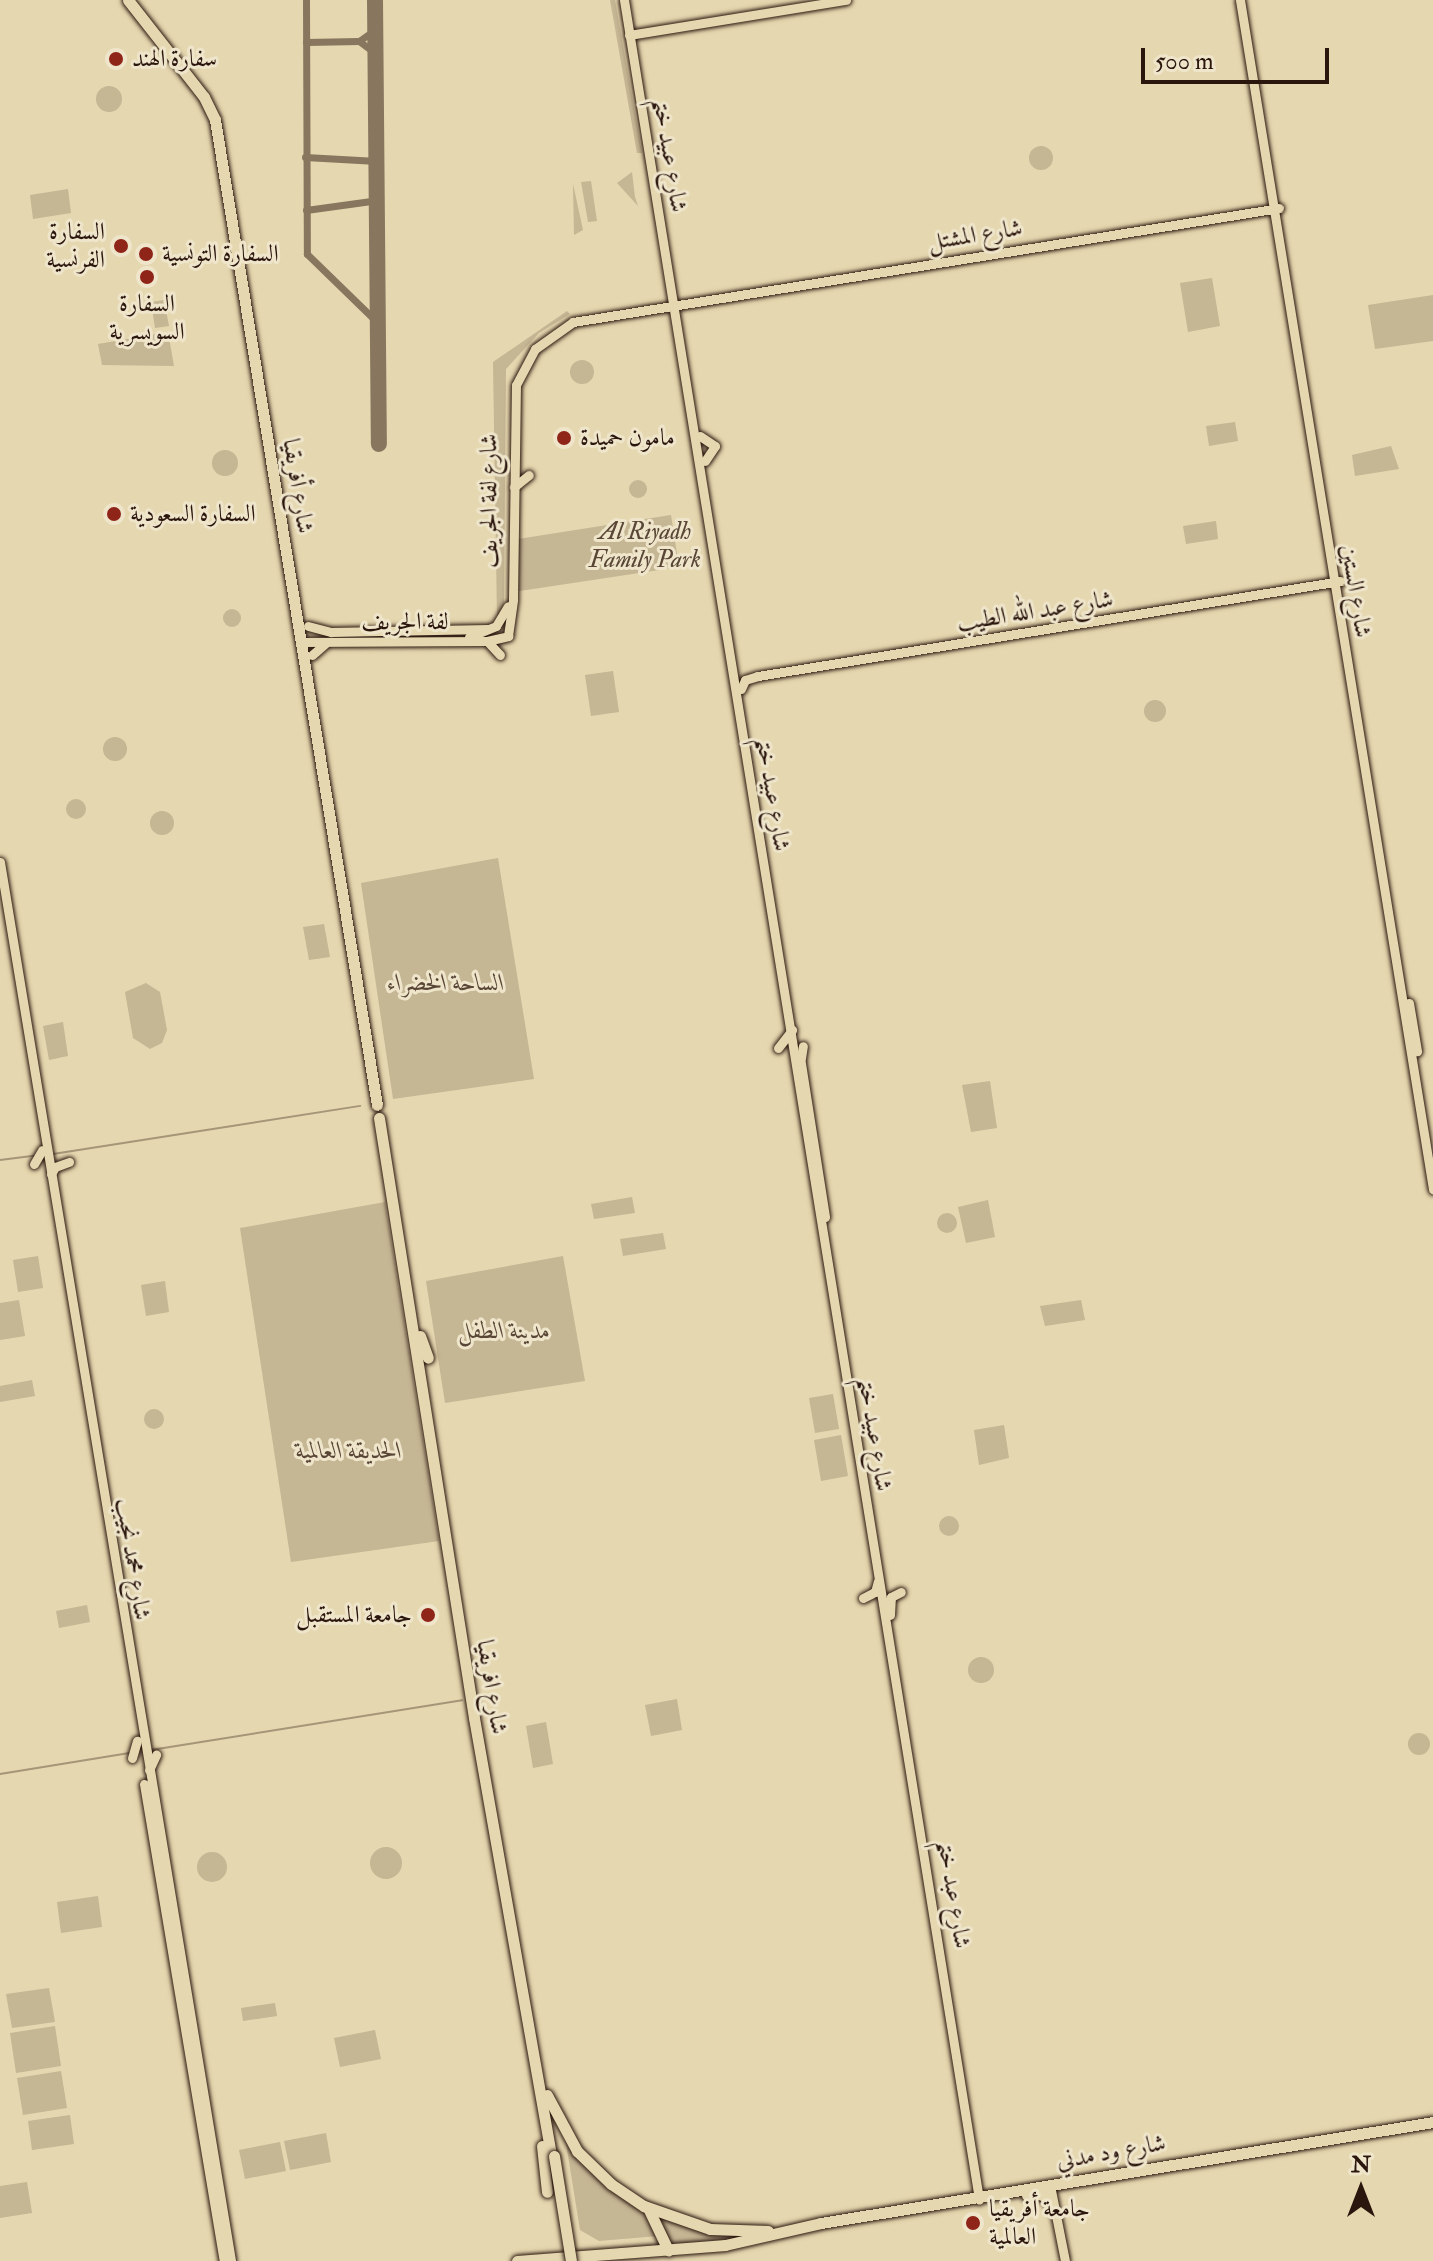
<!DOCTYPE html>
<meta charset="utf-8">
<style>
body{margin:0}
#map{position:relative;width:1433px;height:2261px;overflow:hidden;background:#e5d7af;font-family:"IM FELL Double Pica",Amiri,serif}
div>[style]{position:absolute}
.green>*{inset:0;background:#c5b694}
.round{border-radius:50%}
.stream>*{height:2px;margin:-1px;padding:0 1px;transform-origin:1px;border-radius:1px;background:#a69578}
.taxiway>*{height:7px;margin:-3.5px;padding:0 3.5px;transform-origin:3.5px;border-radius:3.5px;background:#88765e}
.runway>*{height:16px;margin:-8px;padding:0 8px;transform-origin:8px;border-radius:8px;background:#88765e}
.roads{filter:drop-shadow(0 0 2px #2b160e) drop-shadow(0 0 2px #2b160e)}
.major>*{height:9px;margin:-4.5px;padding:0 4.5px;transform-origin:4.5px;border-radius:4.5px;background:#e5d7af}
.highway>*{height:11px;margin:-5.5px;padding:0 5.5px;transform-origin:5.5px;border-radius:5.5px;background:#e5d7af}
.bridges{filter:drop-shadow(0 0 2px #2b160e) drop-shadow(0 0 2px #2b160e)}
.highway-bridge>*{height:11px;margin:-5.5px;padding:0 5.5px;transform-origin:5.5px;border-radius:5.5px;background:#e5d7af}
.dots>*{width:22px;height:22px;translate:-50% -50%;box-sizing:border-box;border:4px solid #eee5cb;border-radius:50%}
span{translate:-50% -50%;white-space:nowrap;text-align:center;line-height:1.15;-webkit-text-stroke:6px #eee5cb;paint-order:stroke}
.poi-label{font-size:24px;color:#2b160e}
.left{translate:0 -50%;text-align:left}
.right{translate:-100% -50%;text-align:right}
.street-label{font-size:24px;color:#2b160e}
.park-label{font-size:24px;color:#594636;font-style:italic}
.north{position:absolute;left:1321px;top:2149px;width:80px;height:80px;-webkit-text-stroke:6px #eee5cb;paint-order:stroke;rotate:0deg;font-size:22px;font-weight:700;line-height:32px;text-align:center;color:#2b160e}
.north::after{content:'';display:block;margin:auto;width:28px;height:36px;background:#2b160e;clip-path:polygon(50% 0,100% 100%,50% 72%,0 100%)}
.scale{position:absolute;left:1141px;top:48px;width:188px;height:36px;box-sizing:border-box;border:4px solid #2b160e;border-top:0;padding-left:10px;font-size:24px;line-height:28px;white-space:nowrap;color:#2b160e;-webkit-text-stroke:6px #eee5cb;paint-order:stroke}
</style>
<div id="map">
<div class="green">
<i style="clip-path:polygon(610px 0,615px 0,642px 153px,637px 153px)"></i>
<i class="round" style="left:96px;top:86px;width:26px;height:26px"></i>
<i class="round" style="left:1029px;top:146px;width:24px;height:24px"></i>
<i style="clip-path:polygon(632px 172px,635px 197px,638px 206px,617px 183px)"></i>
<i style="clip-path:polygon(591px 181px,597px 221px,588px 222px,581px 182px)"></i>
<i style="clip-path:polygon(573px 184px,583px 230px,574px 235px)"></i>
<i style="clip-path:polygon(68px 189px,71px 213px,33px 219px,30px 195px)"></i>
<i style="clip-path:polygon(1212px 278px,1220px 326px,1188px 332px,1180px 283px)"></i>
<i style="clip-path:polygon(1433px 295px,1433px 341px,1375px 349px,1368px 305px)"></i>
<i style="clip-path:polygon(164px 300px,169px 326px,155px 328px,151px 302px)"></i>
<i style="clip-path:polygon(567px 311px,570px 314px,539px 333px,506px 369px,504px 603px,497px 618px,493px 362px)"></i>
<i style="clip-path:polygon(168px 332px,174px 366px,102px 365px,98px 344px)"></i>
<i class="round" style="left:570px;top:360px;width:24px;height:24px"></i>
<i style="clip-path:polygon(1235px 422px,1238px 441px,1209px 446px,1206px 426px)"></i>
<i style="clip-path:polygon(1391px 446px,1399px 469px,1355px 476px,1352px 455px)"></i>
<i class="round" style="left:212px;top:450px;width:26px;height:26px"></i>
<i class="round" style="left:629px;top:480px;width:18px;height:18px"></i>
<i style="clip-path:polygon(671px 515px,679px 567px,513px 592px,518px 539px)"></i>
<i style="clip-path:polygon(1216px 521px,1218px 539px,1186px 544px,1183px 526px)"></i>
<i class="round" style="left:223px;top:609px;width:18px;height:18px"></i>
<i style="clip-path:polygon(613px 671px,619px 712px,591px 716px,585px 675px)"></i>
<i class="round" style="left:1144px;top:700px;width:22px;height:22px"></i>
<i class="round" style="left:103px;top:737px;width:24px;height:24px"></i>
<i class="round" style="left:66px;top:799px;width:20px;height:20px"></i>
<i class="round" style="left:150px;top:811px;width:24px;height:24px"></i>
<i style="clip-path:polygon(498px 858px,534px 1079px,393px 1099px,361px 883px)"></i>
<i style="clip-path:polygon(324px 924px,330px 957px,309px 960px,303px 927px)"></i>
<i style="clip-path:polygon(146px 983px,160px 992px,167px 1030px,162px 1043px,150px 1049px,133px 1038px,125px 992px)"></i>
<i style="clip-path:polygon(63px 1022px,68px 1056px,49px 1060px,43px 1026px)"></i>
<i style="clip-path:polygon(990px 1081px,997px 1128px,971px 1132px,962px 1085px)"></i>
<i style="clip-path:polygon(632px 1197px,635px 1213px,594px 1219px,591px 1204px)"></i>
<i style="clip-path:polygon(988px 1200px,995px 1237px,966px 1243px,958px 1207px)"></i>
<i style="clip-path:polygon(385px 1202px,439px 1541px,291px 1562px,240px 1228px)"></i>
<i class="round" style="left:937px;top:1213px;width:20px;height:20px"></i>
<i style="clip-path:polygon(663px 1233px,666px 1249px,623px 1256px,620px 1239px)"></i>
<i style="clip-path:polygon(38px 1256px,43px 1288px,18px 1292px,13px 1260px)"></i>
<i style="clip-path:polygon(563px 1256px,585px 1381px,445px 1403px,426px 1281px)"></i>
<i style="clip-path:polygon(165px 1281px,169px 1312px,146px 1316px,141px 1285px)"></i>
<i style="clip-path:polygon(19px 1300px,25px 1336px,0 1340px,0 1303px)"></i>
<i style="clip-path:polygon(1081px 1300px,1085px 1320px,1045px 1326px,1040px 1306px)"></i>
<i style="clip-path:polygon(32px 1380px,35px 1396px,0 1402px,0 1386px)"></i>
<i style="clip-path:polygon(833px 1394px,839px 1429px,815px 1433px,809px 1398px)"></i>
<i class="round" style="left:144px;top:1409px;width:20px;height:20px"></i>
<i style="clip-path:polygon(1004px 1425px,1009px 1458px,979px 1465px,974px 1430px)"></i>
<i style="clip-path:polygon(841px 1435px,848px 1476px,821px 1481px,814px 1440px)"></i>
<i class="round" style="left:939px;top:1516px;width:20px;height:20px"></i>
<i style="clip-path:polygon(87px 1605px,90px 1622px,59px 1628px,56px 1611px)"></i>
<i class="round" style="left:968px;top:1657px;width:26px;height:26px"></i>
<i style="clip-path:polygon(677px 1699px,682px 1730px,651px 1736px,645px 1705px)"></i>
<i style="clip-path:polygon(546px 1722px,553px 1764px,533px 1768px,526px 1726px)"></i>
<i class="round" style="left:1408px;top:1733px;width:22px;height:22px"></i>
<i class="round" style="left:370px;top:1847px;width:32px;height:32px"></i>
<i class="round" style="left:197px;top:1852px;width:30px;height:30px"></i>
<i style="clip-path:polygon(98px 1896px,102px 1927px,61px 1933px,57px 1902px)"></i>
<i style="clip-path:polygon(49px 1988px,55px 2022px,12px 2028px,6px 1994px)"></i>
<i style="clip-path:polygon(275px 2003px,277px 2016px,243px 2021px,241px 2008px)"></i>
<i style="clip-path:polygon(55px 2026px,61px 2066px,16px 2073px,10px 2033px)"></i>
<i style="clip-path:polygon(375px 2030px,381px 2059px,340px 2067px,334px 2038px)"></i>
<i style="clip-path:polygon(61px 2071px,67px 2108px,23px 2115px,17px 2078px)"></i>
<i style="clip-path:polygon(70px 2115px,74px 2144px,32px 2150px,28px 2121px)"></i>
<i style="clip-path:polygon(326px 2133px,331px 2162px,290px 2170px,284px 2141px)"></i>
<i style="clip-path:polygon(565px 2137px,643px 2209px,659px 2236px,599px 2241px,580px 2230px)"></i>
<i style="clip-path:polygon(280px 2142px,286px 2171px,245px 2179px,239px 2150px)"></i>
<i style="clip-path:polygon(27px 2182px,32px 2213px,0 2218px,0 2186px)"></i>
<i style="clip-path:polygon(658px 2216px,757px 2236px,668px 2246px)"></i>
</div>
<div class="stream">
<i style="left:53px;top:1154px;width:311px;rotate:-8.9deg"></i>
<i style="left:0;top:1160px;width:34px;rotate:-7deg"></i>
<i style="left:151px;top:1750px;width:315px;rotate:-9.1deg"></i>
<i style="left:0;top:1774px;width:131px;rotate:-9.2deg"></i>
</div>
<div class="taxiway">
<i style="left:306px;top:0;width:254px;rotate:89.8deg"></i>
<i style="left:307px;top:254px;width:99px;rotate:44.2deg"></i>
<i style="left:359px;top:41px;width:20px;rotate:37deg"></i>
<i style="left:306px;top:42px;width:53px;rotate:-1.1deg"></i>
<i style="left:359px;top:41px;width:19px;rotate:-35deg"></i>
<i style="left:305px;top:157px;width:72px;rotate:3.2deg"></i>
<i style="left:306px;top:210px;width:73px;rotate:-7.9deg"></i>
</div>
<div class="runway">
<i style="left:375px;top:0;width:444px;rotate:89.5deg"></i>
</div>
<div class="roads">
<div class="major">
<i style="left:624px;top:0;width:2228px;rotate:80.83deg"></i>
<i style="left:1240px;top:0;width:1205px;rotate:80.78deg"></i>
<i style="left:629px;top:35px;width:220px;rotate:-9.2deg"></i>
<i style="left:700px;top:436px;width:18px;rotate:34deg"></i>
<i style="left:715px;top:446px;width:18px;rotate:124deg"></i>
<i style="left:514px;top:487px;width:19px;rotate:-39deg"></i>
<i style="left:308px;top:626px;width:24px;rotate:15deg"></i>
<i style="left:331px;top:632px;width:157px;rotate:-1.1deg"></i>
<i style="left:469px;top:637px;width:29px;rotate:-22deg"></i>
<i style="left:496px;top:626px;width:23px;rotate:-59deg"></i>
<i style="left:487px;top:641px;width:19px;rotate:47deg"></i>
<i style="left:302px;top:642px;width:185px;rotate:-0.3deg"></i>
<i style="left:487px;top:641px;width:22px;rotate:-13deg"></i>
<i style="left:508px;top:636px;width:37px;rotate:-82deg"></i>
<i style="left:513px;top:599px;width:214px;rotate:-89.2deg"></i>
<i style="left:516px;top:385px;width:41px;rotate:-62.2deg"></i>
<i style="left:535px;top:349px;width:47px;rotate:-35.4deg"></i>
<i style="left:573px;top:322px;width:715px;rotate:-9.17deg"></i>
<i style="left:312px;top:655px;width:20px;rotate:-41deg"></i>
<i style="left:741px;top:689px;width:10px;rotate:-66deg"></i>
<i style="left:745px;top:680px;width:14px;rotate:-17deg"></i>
<i style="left:758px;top:676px;width:590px;rotate:-9.27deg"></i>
<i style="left:0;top:862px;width:1418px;rotate:80.62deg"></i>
<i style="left:1409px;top:1003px;width:49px;rotate:80.5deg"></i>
<i style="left:778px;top:1048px;width:23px;rotate:-52deg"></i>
<i style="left:800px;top:1057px;width:162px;rotate:81.1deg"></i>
<i style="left:801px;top:1058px;width:12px;rotate:-81deg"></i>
<i style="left:34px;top:1164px;width:16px;rotate:-60deg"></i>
<i style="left:51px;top:1174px;width:8px;rotate:-60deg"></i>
<i style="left:55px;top:1167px;width:15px;rotate:-20deg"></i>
<i style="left:863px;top:1598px;width:13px;rotate:-27deg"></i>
<i style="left:875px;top:1592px;width:11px;rotate:-75deg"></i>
<i style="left:890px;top:1615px;width:18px;rotate:-87deg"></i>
<i style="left:891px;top:1597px;width:11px;rotate:-27deg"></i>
<i style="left:132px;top:1758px;width:18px;rotate:-74deg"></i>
<i style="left:149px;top:1770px;width:17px;rotate:-65deg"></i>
<i style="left:144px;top:1784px;width:484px;rotate:80.5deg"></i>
<i style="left:1050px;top:2185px;width:77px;rotate:78.8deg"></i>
</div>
<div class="highway">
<i style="left:128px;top:0;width:123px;rotate:51.9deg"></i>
<i style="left:204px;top:97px;width:25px;rotate:64deg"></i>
<i style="left:215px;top:120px;width:998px;rotate:80.66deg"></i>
<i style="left:379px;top:1118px;width:607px;rotate:81deg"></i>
<i style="left:474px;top:1718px;width:445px;rotate:80deg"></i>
<i style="left:420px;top:1336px;width:23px;rotate:70deg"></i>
<i style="left:547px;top:2095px;width:64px;rotate:61.8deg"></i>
<i style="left:577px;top:2151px;width:47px;rotate:44.1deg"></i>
<i style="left:611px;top:2184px;width:40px;rotate:34deg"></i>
<i style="left:644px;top:2206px;width:70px;rotate:19.2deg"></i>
<i style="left:710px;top:2229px;width:58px;rotate:2deg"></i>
<i style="left:542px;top:2146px;width:46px;rotate:83.8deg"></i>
<i style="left:1027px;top:2195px;width:15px;rotate:-4deg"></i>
<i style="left:1042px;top:2194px;width:13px;rotate:48deg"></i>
<i style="left:648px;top:2208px;width:47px;rotate:64.5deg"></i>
<i style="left:517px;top:2261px;width:209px;rotate:-4.4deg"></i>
<i style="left:725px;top:2245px;width:98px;rotate:-12.9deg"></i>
<i style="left:821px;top:2223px;width:620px;rotate:-9.37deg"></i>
</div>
</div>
<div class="bridges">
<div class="highway-bridge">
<i style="left:554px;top:2156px;width:106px;rotate:80.8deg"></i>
</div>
</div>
<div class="dots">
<i style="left:116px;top:59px;background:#8f2418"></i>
<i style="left:121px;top:246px;background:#8f2418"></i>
<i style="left:146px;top:254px;background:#8f2418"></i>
<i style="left:147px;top:277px;background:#8f2418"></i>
<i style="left:564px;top:438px;background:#8f2418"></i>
<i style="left:114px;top:514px;background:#8f2418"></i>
<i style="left:428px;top:1615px;background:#8f2418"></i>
<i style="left:973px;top:2223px;background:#8f2418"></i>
</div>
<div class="poi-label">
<span class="left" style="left:132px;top:59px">سفارة الهند</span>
<span class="right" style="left:105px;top:246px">السفارة<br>الفرنسية</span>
<span class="left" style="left:162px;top:254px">السفارة التونسية</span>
<span style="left:147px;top:318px">السفارة<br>السويسرية</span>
<span class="left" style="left:580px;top:438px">مامون حميدة</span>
<span class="left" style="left:130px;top:514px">السفارة السعودية</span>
<span class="right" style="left:412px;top:1615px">جامعة المستقبل</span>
<span class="left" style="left:989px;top:2223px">جامعة أفريقيا<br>العالمية</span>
</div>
<div class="street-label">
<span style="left:670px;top:155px;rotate:81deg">شارع عبيد ختم</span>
<span style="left:975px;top:235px;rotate:-9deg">شارع المشتل</span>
<span style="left:298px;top:486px;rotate:81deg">شارع أفريقيا</span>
<span style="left:489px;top:501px;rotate:-90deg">شارع لفة الجريف</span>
<span style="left:1356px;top:591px;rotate:81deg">شارع الستين</span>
<span style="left:1035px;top:611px;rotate:-9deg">شارع عبد الله الطيب</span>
<span style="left:405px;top:622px">لفة الجريف</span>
<span style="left:773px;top:794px;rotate:81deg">شارع عبيد ختم</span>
<span style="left:875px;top:1434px;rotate:81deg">شارع عبيد ختم</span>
<span style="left:133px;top:1559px;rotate:81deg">شارع محمد نجيب</span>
<span style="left:492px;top:1687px;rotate:81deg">شارع افريقيا</span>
<span style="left:954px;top:1894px;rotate:81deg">شارع عبد ختم</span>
<span style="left:1111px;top:2152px;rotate:-10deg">شارع ود مدني</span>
</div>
<div class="park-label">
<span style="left:645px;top:546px">Al Riyadh<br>Family Park</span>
<span style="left:446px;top:983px">الساحة الخضراء</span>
<span style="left:504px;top:1331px">مدينة الطفل</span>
<span style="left:349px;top:1451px">الحديقة العالمية</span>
</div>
<div class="north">N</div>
<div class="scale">500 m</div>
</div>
